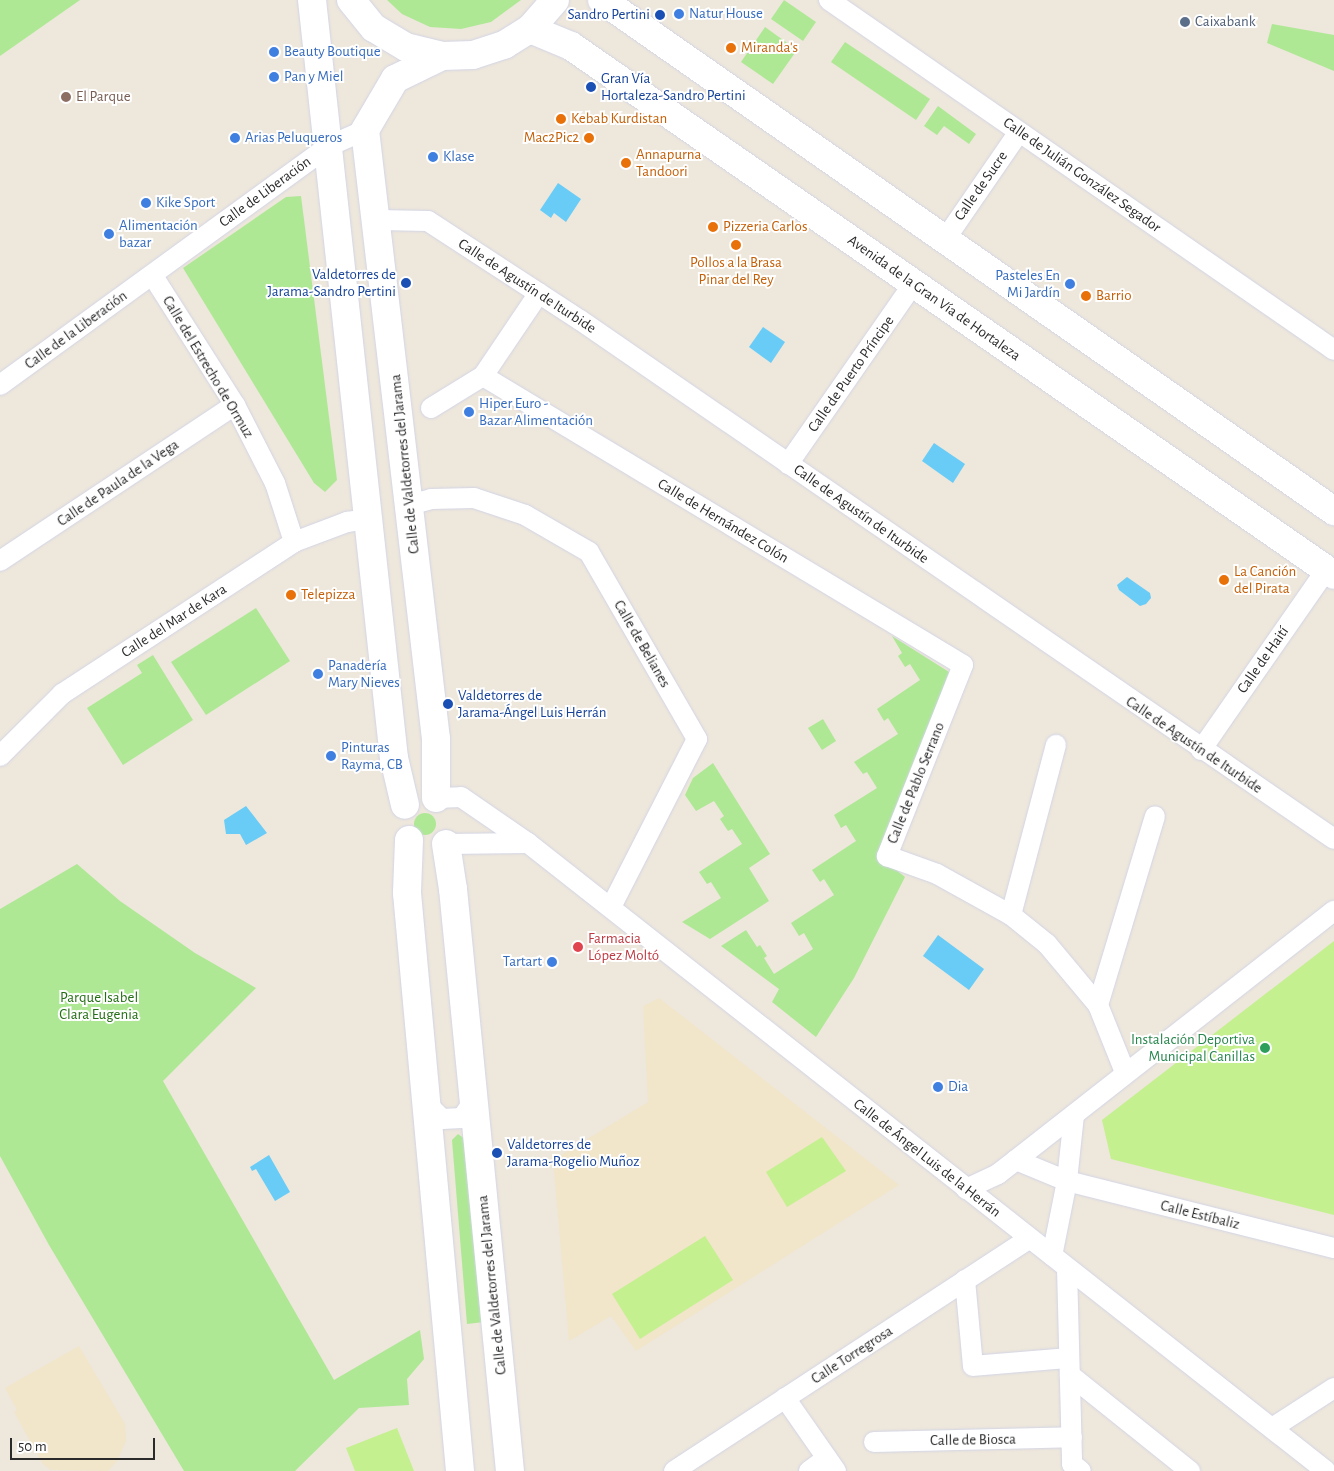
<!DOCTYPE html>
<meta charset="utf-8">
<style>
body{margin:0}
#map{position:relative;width:1334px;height:1471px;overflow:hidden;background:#eee7dc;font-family:"Alegreya Sans",sans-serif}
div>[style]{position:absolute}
.education>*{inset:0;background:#f1e5ca}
.green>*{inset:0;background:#aee895}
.round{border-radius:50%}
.pitch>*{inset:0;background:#c4f090}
.water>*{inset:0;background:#68ccf7}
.roads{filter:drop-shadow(0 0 1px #d1d4e5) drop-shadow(0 0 1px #d1d4e5)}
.street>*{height:20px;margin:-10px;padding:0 10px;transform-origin:10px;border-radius:10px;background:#fff}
.secondary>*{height:28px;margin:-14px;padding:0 14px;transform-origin:14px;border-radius:14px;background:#fff}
.dots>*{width:14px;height:14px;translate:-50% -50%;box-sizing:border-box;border:2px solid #fff;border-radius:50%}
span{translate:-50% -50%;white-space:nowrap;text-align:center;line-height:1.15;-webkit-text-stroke:4px #fff;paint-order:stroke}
.shop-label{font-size:15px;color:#366cbe}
.left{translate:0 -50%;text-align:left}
.right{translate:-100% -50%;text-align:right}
.transit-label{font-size:15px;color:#164399}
.service-label{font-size:15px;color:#4e5e75}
.food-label{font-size:15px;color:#c56008}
.education-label{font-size:15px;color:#785e54}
.street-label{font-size:15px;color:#2b2b2b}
.health-label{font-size:15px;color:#be3a42}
.park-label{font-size:15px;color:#246e15}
.leisure-label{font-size:15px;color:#27864d}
.scale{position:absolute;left:10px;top:1438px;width:145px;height:22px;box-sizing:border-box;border:2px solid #2b2b2b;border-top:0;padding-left:6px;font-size:15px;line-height:18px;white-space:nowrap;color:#2b2b2b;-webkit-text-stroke:4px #fff;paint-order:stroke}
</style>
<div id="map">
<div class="education">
<i style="clip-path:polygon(659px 998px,899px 1185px,636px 1351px,611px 1316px,569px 1341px,553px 1160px,648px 1102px,643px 1006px)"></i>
<i style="clip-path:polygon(79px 1346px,125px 1424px,126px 1441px,117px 1461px,108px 1471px,51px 1470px,43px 1464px,14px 1412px,17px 1410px,5px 1388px)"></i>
</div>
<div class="green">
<i style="clip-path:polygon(0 0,80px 0,0 56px)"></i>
<i style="clip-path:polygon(387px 0,521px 0,491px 22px,461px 29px,430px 27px,402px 14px)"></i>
<i style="clip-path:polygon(784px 0,816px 22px,803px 41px,771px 19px)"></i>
<i style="clip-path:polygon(1272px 24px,1334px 35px,1334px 71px,1267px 43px)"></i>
<i style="clip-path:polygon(765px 27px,797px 50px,773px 84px,741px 62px)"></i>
<i style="clip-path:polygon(845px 42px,930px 99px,916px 120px,831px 62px)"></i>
<i style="clip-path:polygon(938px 106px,976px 134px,969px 144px,944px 126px,937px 135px,924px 126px)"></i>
<i style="clip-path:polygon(301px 196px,337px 480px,325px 492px,314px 483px,183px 268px,286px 197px)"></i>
<i style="clip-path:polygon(256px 608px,290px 661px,206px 715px,171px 662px)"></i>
<i style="clip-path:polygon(892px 636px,949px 672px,880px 857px,905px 877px,854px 978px,816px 1037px,772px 1002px,779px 989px,721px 946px,746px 930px,757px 947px,760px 945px,767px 956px,764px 958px,774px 974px,813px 949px,804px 933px,799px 936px,791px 923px,834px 895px,824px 879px,820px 882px,812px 870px,856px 841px,846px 825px,841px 828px,834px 815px,877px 788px,867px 772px,863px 774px,854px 762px,898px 734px,888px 718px,884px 721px,877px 709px,920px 680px,910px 664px,905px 667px,898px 656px,902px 653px)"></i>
<i style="clip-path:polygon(153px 655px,193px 720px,123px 765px,87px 708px,142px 673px,137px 665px)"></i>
<i style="clip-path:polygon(823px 719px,836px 741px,822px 750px,808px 728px)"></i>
<i style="clip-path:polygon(713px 763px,770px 854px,749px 868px,769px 901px,710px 939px,682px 922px,721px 898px,711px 882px,707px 884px,699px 872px,742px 844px,732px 829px,728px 831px,720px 819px,724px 816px,714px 801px,696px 811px,685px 795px,693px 778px)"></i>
<i class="round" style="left:414px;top:813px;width:22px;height:22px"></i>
<i style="clip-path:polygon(77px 864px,120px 901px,195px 953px,256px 988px,163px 1081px,334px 1380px,420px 1330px,424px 1359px,407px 1379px,409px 1405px,359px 1408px,295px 1471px,184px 1471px,49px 1245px,0 1156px,0 909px)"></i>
<i style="clip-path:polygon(458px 1134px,465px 1139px,484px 1322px,467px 1324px,452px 1140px)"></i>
</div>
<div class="pitch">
<i style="clip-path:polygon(1334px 941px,1334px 1215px,1111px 1159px,1102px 1120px)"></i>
<i style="clip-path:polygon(822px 1137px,846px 1171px,787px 1207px,766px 1172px)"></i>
<i style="clip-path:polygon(705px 1236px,733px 1280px,640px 1339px,612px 1294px)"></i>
<i style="clip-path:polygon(397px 1428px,414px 1471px,355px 1471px,346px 1448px)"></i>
</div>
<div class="water">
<i style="clip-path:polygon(558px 183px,581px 199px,566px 222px,554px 213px,551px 218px,540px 210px)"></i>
<i style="clip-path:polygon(763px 327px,785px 342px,771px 363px,749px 347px)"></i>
<i style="clip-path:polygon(934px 443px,965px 464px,953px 483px,922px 461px)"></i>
<i style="clip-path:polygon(1127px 577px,1150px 593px,1151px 598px,1146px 604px,1140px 606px,1119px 590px,1117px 585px)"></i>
<i style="clip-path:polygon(246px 806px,267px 833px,246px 845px,240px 834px,226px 834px,224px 820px)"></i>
<i style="clip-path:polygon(938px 935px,984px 969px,969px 990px,923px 956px)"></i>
<i style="clip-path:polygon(269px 1155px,290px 1192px,275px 1201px,256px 1169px,252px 1171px,250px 1167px)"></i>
</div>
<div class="roads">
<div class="street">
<i style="left:829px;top:0;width:614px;rotate:34.72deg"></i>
<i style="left:378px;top:220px;width:50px;rotate:1.1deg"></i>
<i style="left:428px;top:221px;width:181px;rotate:33.1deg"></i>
<i style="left:580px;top:320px;width:915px;rotate:34.54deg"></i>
<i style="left:944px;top:241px;width:132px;rotate:-55.5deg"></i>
<i style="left:153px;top:276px;width:153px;rotate:57.6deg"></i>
<i style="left:235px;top:405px;width:88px;rotate:62.9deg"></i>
<i style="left:275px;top:483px;width:62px;rotate:72.1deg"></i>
<i style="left:483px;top:376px;width:100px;rotate:-56deg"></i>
<i style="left:0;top:385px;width:407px;rotate:-36deg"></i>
<i style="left:329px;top:146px;width:39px;rotate:-24deg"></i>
<i style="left:431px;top:408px;width:61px;rotate:-31.6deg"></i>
<i style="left:483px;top:376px;width:560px;rotate:31.05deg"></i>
<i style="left:963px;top:665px;width:206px;rotate:111.7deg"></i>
<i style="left:887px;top:856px;width:53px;rotate:19.8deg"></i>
<i style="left:937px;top:874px;width:85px;rotate:29deg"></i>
<i style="left:1011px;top:915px;width:46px;rotate:38.9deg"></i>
<i style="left:1047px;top:944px;width:80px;rotate:50.1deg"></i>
<i style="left:1098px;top:1005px;width:72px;rotate:68.1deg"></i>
<i style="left:788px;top:464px;width:219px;rotate:-55.2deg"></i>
<i style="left:409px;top:505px;width:23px;rotate:-15deg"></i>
<i style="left:431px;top:499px;width:43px;rotate:-1.3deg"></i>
<i style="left:474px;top:498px;width:54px;rotate:18.4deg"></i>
<i style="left:525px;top:515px;width:74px;rotate:30deg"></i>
<i style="left:589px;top:552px;width:216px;rotate:60deg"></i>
<i style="left:697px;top:739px;width:189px;rotate:117.1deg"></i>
<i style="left:0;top:561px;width:282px;rotate:-33.6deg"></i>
<i style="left:1201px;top:750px;width:219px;rotate:-55.2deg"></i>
<i style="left:0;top:756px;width:88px;rotate:-45deg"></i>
<i style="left:62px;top:694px;width:277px;rotate:-33.2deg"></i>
<i style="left:294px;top:542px;width:57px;rotate:-20.7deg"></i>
<i style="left:347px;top:522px;width:21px;rotate:-8deg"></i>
<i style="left:436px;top:798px;width:25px;rotate:-2deg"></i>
<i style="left:461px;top:797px;width:81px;rotate:34.5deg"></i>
<i style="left:528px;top:843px;width:1015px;rotate:38.2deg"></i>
<i style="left:446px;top:844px;width:82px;rotate:-0.7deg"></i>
<i style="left:1011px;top:915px;width:176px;rotate:-75.2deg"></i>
<i style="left:1098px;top:1005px;width:197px;rotate:-73.2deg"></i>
<i style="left:426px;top:1103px;width:23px;rotate:45deg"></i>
<i style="left:442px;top:1119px;width:20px;rotate:-3deg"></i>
<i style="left:462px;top:1118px;width:22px;rotate:-56deg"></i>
<i style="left:1074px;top:1115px;width:66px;rotate:96.1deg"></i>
<i style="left:1067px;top:1181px;width:275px;rotate:14.1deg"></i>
<i style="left:1016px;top:1160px;width:404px;rotate:-38.1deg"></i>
<i style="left:966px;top:1189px;width:35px;rotate:-25deg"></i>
<i style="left:998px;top:1174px;width:23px;rotate:-38deg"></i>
<i style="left:1016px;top:1160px;width:55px;rotate:22.4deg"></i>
<i style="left:1067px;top:1181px;width:76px;rotate:101.3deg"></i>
<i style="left:1067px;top:1268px;width:196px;rotate:88.5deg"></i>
<i style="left:1072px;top:1464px;width:11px;rotate:38deg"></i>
<i style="left:965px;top:1280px;width:86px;rotate:84.7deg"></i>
<i style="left:973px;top:1366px;width:96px;rotate:-4.8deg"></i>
<i style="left:1070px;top:1375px;width:154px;rotate:38.7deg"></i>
<i style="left:785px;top:1398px;width:89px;rotate:55.1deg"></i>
<i style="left:1272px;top:1428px;width:74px;rotate:-32.8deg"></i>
<i style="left:874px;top:1442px;width:198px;rotate:-1.4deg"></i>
<i style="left:674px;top:1471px;width:424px;rotate:-33.2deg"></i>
<i style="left:809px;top:1471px;width:22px;rotate:-36deg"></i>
</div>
<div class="secondary">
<i style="left:312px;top:0;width:762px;rotate:83.83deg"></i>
<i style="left:394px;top:758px;width:48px;rotate:76.8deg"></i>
<i style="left:351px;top:0;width:36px;rotate:51deg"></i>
<i style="left:374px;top:28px;width:37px;rotate:31deg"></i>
<i style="left:406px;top:47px;width:37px;rotate:14deg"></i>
<i style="left:442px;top:56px;width:31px;rotate:-2deg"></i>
<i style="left:473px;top:55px;width:33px;rotate:-18deg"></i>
<i style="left:504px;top:45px;width:31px;rotate:-32deg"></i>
<i style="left:530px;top:29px;width:38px;rotate:-49deg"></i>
<i style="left:602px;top:0;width:893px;rotate:34.92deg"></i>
<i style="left:530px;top:29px;width:44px;rotate:22.5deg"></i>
<i style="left:571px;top:46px;width:928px;rotate:34.73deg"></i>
<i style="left:436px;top:798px;width:59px;rotate:-90deg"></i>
<i style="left:436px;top:739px;width:613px;rotate:-96.65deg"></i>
<i style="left:365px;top:130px;width:59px;rotate:-59.5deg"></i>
<i style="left:395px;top:79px;width:52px;rotate:-26.1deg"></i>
<i style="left:409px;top:840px;width:53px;rotate:92.2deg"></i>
<i style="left:407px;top:893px;width:580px;rotate:84.76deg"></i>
<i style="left:446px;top:844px;width:46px;rotate:81.2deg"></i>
<i style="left:453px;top:889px;width:585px;rotate:84.41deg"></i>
</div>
</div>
<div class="dots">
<i style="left:679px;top:14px;background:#3f7fe0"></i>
<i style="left:660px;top:15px;background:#1a4fb4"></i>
<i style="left:1185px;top:22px;background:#5c6f8a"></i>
<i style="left:731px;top:48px;background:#e8710a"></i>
<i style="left:274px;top:52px;background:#3f7fe0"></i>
<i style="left:274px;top:77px;background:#3f7fe0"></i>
<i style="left:591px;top:87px;background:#1a4fb4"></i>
<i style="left:66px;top:97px;background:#8d6e63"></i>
<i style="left:561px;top:119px;background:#e8710a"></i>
<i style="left:235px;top:138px;background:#3f7fe0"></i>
<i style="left:589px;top:138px;background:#e8710a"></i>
<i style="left:433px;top:157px;background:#3f7fe0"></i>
<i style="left:626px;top:163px;background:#e8710a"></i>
<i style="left:146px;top:203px;background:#3f7fe0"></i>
<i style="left:713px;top:227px;background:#e8710a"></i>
<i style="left:109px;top:234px;background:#3f7fe0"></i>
<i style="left:736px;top:245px;background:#e8710a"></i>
<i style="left:406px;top:283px;background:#1a4fb4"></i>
<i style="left:1070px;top:284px;background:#3f7fe0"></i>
<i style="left:1086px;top:296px;background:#e8710a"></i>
<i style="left:469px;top:412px;background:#3f7fe0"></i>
<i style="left:1224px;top:580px;background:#e8710a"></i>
<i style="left:291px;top:595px;background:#e8710a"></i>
<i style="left:318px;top:674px;background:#3f7fe0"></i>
<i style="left:448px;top:704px;background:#1a4fb4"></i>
<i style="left:331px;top:756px;background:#3f7fe0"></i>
<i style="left:578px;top:947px;background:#e0444e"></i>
<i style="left:552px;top:962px;background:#3f7fe0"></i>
<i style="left:1265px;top:1048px;background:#2e9e5b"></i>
<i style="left:938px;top:1087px;background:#3f7fe0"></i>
<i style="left:497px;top:1153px;background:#1a4fb4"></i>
</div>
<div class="shop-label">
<span class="left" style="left:689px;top:14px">Natur House</span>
<span class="left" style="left:284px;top:52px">Beauty Boutique</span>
<span class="left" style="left:284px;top:77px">Pan y Miel</span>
<span class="left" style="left:245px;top:138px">Arias Peluqueros</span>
<span class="left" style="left:443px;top:157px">Klase</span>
<span class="left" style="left:156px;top:203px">Kike Sport</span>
<span class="left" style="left:119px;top:234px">Alimentación<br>bazar</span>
<span class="right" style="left:1060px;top:284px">Pasteles En<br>Mi Jardín</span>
<span class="left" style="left:479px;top:412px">Hiper Euro -<br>Bazar Alimentación</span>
<span class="left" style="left:328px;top:674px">Panadería<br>Mary Nieves</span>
<span class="left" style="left:341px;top:756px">Pinturas<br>Rayma, CB</span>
<span class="right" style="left:542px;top:962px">Tartart</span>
<span class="left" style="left:948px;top:1087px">Dia</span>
</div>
<div class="transit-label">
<span class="right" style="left:650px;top:15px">Sandro Pertini</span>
<span class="left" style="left:601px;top:87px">Gran Vía<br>Hortaleza-Sandro Pertini</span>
<span class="right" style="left:396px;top:283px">Valdetorres de<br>Jarama-Sandro Pertini</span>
<span class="left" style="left:458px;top:704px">Valdetorres de<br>Jarama-Ángel Luis Herrán</span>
<span class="left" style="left:507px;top:1153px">Valdetorres de<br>Jarama-Rogelio Muñoz</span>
</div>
<div class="service-label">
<span class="left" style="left:1195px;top:22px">Caixabank</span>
</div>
<div class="food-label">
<span class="left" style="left:741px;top:48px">Miranda's</span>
<span class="left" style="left:571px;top:119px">Kebab Kurdistan</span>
<span class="right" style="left:579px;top:138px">Mac2Pic2</span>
<span class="left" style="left:636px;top:163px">Annapurna<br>Tandoori</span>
<span class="left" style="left:723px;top:227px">Pizzeria Carlos</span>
<span style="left:736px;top:271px">Pollos a la Brasa<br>Pinar del Rey</span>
<span class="left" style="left:1096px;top:296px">Barrio</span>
<span class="left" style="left:1234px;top:580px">La Canción<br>del Pirata</span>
<span class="left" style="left:301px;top:595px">Telepizza</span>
</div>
<div class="education-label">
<span class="left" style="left:76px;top:97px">El Parque</span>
</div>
<div class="street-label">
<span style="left:1082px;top:175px;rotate:35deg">Calle de Julián González Segador</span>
<span style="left:981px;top:186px;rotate:-55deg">Calle de Sucre</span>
<span style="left:265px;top:192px;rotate:-36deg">Calle de Liberación</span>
<span style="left:527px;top:286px;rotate:33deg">Calle de Agustín de Iturbide</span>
<span style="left:934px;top:298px;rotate:35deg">Avenida de la Gran Vía de Hortaleza</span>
<span style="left:76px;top:330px;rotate:-36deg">Calle de la Liberación</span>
<span style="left:208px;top:367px;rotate:59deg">Calle del Estrecho de Ormuz</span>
<span style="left:851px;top:374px;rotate:-55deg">Calle de Puerto Príncipe</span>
<span style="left:405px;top:464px;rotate:-96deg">Calle de Valdetorres del Jarama</span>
<span style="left:118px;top:483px;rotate:-34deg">Calle de Paula de la Vega</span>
<span style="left:861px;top:514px;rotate:35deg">Calle de Agustín de Iturbide</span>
<span style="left:723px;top:521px;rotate:31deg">Calle de Hernández Colón</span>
<span style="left:174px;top:621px;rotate:-33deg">Calle del Mar de Kara</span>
<span style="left:642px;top:644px;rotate:60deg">Calle de Belianes</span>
<span style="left:1263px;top:660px;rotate:-55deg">Calle de Haití</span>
<span style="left:1194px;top:745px;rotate:34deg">Calle de Agustín de Iturbide</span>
<span style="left:916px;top:783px;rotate:-68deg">Calle de Pablo Serrano</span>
<span style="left:927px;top:1158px;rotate:38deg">Calle de Ángel Luis de la Herrán</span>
<span style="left:1200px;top:1215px;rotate:14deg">Calle Estíbaliz</span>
<span style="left:492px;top:1285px;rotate:-96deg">Calle de Valdetorres del Jarama</span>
<span style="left:852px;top:1355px;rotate:-33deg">Calle Torregrosa</span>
<span style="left:973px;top:1440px;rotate:-1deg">Calle de Biosca</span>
</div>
<div class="health-label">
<span class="left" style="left:588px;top:947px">Farmacia<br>López Moltó</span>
</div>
<div class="park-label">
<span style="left:99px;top:1006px">Parque Isabel<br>Clara Eugenia</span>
</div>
<div class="leisure-label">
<span class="right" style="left:1255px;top:1048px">Instalación Deportiva<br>Municipal Canillas</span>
</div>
<div class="scale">50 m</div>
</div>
